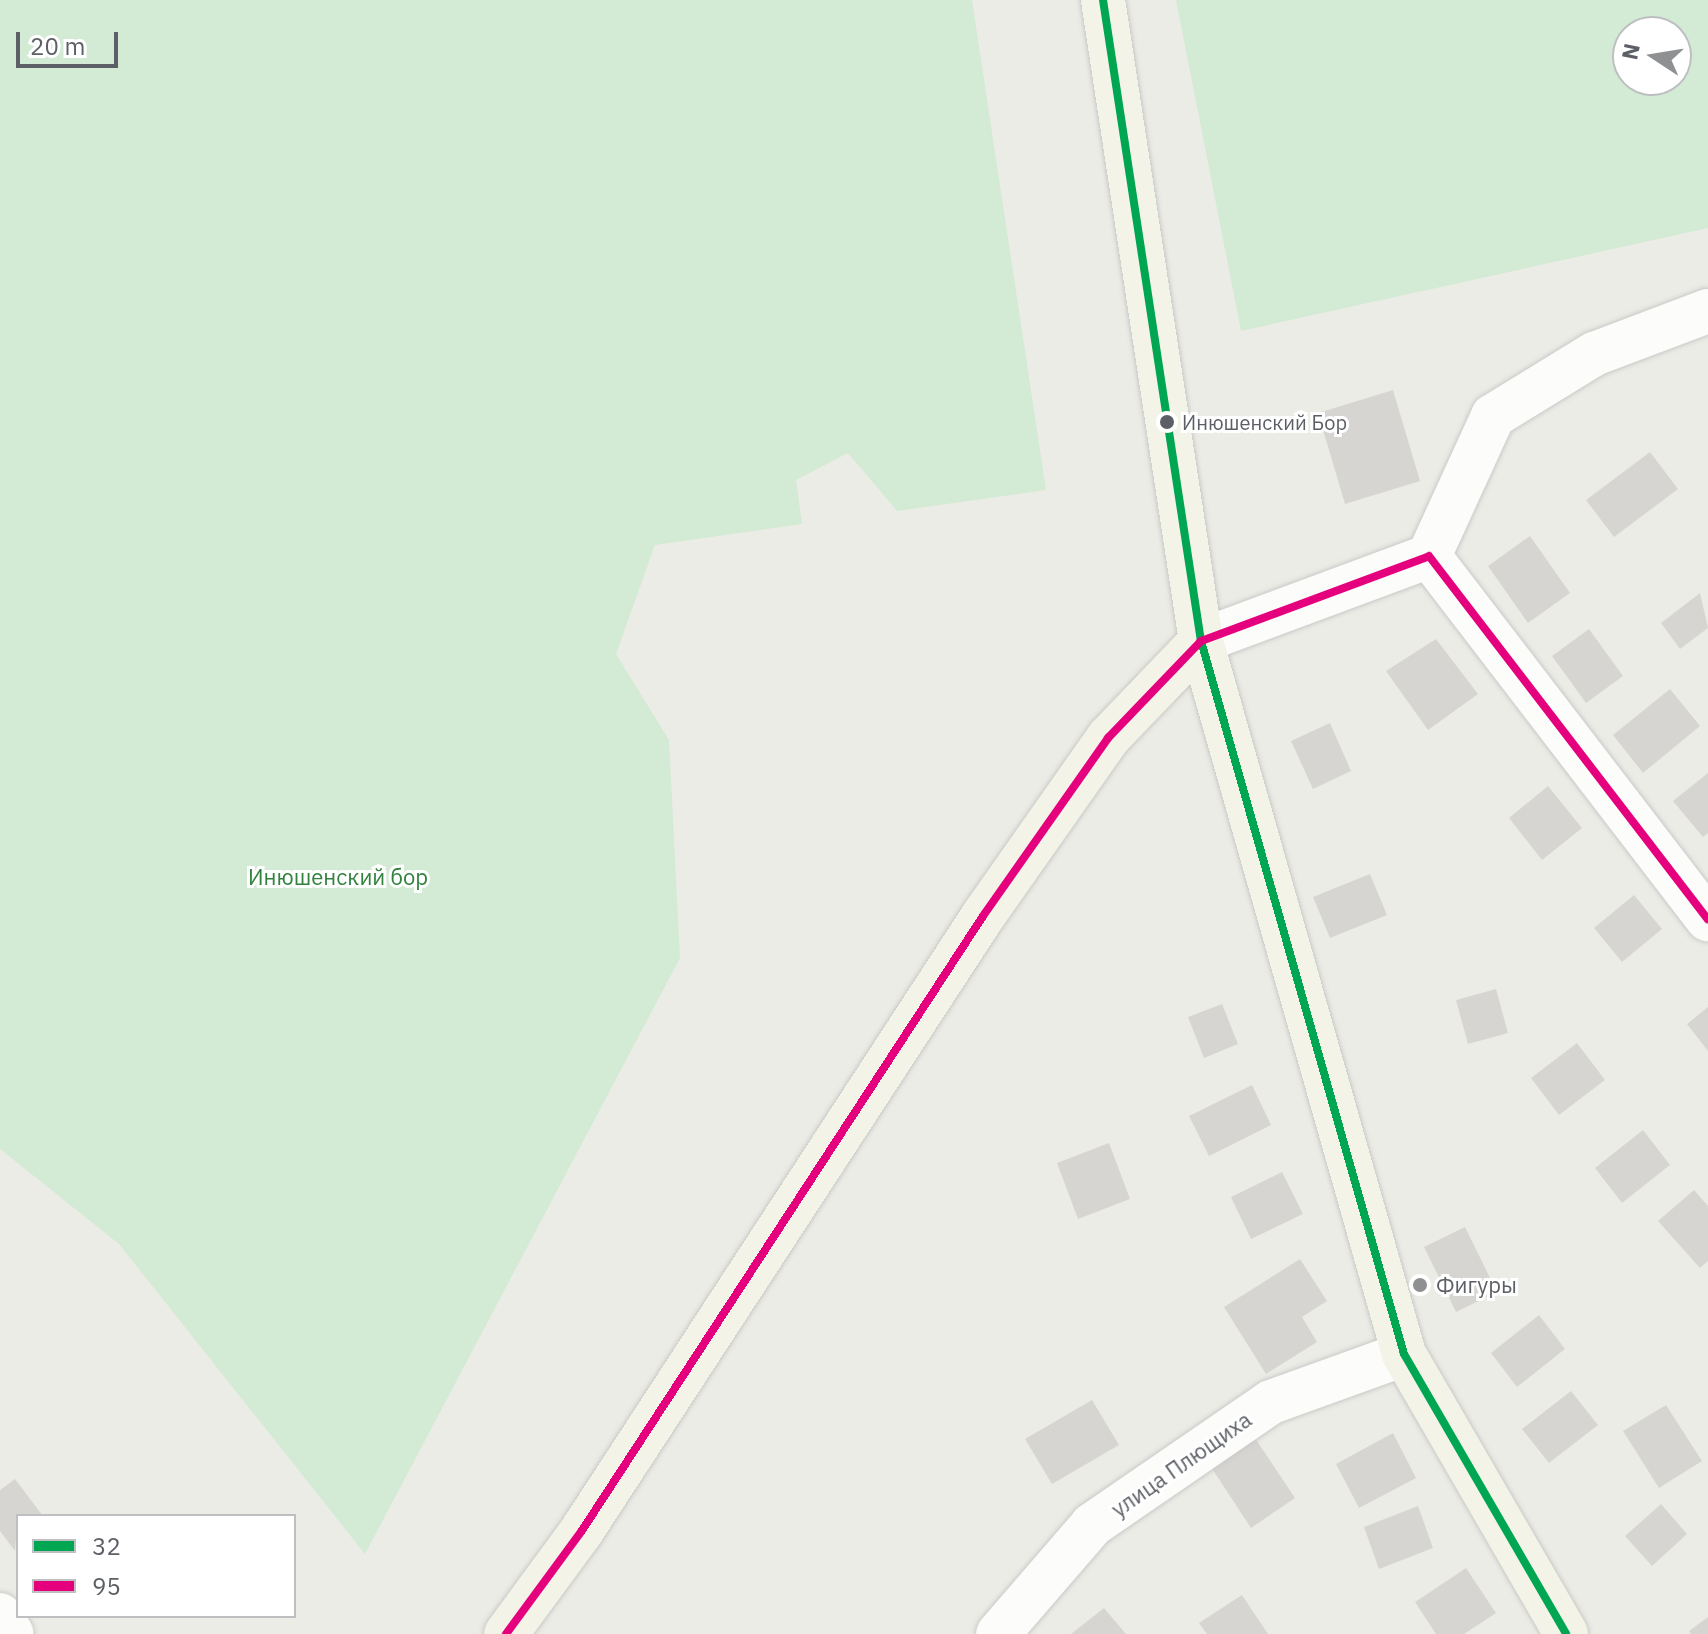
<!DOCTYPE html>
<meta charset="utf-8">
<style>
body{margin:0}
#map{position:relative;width:1708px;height:1634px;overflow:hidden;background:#ecece7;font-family:"IBM Plex Sans",sans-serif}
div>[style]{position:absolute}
.green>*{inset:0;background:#d3ead4}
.building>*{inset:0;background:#d6d5d2}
.roads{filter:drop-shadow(0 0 2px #c9c9c7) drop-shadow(0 0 2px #c9c9c7)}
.minor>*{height:44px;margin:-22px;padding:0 22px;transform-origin:22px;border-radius:22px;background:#fcfcfb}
.major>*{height:44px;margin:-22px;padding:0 22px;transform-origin:22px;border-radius:22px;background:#f3f3e8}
.bus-1>*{height:8px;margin:-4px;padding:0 4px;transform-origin:4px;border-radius:4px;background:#00a651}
.bus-2>*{height:8px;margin:-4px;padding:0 4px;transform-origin:4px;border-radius:4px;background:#e5007d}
.dots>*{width:22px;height:22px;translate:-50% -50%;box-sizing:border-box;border:4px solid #fff;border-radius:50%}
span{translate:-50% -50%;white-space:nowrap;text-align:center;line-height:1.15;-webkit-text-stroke:6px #fff;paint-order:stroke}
.bus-label{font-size:20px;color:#5c5f65}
.left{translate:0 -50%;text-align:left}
.park-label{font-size:22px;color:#30823d}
.poi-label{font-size:22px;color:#5c5f65}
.street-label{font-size:22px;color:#5c5f65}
.legend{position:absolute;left:16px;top:1514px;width:280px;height:104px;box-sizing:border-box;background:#fff;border:2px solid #bebfc1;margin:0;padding:10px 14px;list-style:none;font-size:24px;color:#5c5f65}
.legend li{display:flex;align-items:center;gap:16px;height:40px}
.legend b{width:40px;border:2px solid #bebfc1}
.north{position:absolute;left:1612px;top:16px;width:80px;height:80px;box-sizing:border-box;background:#fff;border:2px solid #bebfc1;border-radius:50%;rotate:282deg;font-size:22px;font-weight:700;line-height:32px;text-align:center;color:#5c5f65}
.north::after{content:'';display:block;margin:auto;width:28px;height:36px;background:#8e9092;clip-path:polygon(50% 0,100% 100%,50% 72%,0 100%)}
.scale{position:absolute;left:16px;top:32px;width:102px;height:36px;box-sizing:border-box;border:4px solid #5c5f65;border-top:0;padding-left:10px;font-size:24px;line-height:28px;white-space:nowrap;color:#5c5f65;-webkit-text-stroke:6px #fff;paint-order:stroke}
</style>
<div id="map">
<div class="green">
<i style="clip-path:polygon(0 0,972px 0,1046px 490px,897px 511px,848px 453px,796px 480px,802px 524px,655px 545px,616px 654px,669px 740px,680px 958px,365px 1554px,119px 1244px,0 1149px)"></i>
<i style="clip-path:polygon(evenodd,1176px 0,1708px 0,1708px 228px,1241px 331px,1176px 0,1676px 32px,1676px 80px,1628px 80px,1628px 32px,1676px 32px)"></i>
</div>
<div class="building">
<i style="clip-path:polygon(1393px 390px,1420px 481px,1345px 504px,1318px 413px)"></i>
<i style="clip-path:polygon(1650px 452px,1678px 489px,1614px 537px,1586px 500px)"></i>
<i style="clip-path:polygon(1530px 536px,1570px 593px,1528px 623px,1488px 566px)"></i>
<i style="clip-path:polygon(1700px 593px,1708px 628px,1680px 649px,1661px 623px)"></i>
<i style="clip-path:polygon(1589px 629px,1623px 676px,1586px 703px,1552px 656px)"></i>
<i style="clip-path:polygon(1436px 639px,1478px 694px,1428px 730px,1386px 671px)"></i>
<i style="clip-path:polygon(1670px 689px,1700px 726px,1643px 773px,1613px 735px)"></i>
<i style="clip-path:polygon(1330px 723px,1351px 771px,1313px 789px,1291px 741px)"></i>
<i style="clip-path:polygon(1708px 773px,1708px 833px,1703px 837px,1673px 801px)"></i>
<i style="clip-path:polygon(1548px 786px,1582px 828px,1542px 860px,1509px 818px)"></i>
<i style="clip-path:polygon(1370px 874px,1387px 915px,1330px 938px,1313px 897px)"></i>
<i style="clip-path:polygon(1634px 895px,1662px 929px,1622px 962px,1594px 928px)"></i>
<i style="clip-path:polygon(1496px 989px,1508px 1033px,1468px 1044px,1456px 1000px)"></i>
<i style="clip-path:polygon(1222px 1004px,1238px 1044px,1204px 1058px,1188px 1017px)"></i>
<i style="clip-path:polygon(1708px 1007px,1708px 1051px,1687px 1024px)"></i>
<i style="clip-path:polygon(1577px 1043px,1605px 1080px,1559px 1115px,1531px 1078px)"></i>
<i style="clip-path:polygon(1252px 1085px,1271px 1125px,1209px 1156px,1189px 1116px)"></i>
<i style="clip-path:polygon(1643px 1130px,1670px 1165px,1622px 1203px,1595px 1168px)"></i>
<i style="clip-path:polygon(1109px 1143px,1130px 1199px,1078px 1219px,1057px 1163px)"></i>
<i style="clip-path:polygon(1282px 1172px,1303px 1214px,1251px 1239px,1231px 1197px)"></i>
<i style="clip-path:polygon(1694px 1190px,1708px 1206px,1708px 1261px,1700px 1268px,1658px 1221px)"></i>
<i style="clip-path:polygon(1465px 1227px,1497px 1292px,1456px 1312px,1424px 1247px)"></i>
<i style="clip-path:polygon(1300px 1259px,1327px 1301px,1302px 1317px,1317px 1342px,1266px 1374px,1224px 1307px)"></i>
<i style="clip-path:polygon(1539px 1315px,1565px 1349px,1517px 1387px,1491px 1353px)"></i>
<i style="clip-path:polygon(1571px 1391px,1598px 1425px,1549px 1463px,1522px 1429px)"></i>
<i style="clip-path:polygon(1092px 1400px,1119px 1445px,1052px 1484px,1025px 1439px)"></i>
<i style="clip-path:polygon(1666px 1405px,1702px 1461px,1659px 1488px,1623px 1431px)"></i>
<i style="clip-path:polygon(1393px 1433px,1416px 1478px,1359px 1508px,1336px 1464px)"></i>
<i style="clip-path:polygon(1255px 1438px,1295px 1498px,1251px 1528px,1211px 1467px)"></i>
<i style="clip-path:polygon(15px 1479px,43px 1516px,18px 1516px,15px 1551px,0 1531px,0 1490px)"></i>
<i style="clip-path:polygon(1661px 1504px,1687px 1534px,1652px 1566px,1625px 1536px)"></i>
<i style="clip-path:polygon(1418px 1506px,1433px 1548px,1379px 1569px,1364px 1527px)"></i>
<i style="clip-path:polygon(1466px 1568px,1496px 1613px,1464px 1634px,1436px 1634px,1415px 1602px)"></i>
<i style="clip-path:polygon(1242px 1595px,1268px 1634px,1207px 1634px,1199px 1623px)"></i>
<i style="clip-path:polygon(1104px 1608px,1126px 1634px,1071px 1634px)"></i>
<i style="clip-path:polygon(1708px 1617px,1708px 1634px,1691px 1634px,1689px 1631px)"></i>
</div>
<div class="roads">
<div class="minor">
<i style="left:1429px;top:556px;width:154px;rotate:-65.4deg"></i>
<i style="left:1493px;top:416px;width:119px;rotate:-31.5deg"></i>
<i style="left:1594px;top:354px;width:122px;rotate:-20.7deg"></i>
<i style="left:1201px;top:641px;width:243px;rotate:-20.4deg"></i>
<i style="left:1429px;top:556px;width:458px;rotate:52.5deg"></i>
<i style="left:0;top:1615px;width:22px;rotate:58deg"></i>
<i style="left:998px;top:1634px;width:144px;rotate:-49.2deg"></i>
<i style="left:1092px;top:1525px;width:217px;rotate:-34.5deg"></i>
<i style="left:1271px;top:1402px;width:141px;rotate:-19.8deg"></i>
</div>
<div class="major">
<i style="left:1103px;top:0;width:648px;rotate:81.31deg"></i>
<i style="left:1201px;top:641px;width:741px;rotate:74.11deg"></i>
<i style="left:1404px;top:1354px;width:323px;rotate:59.9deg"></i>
<i style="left:506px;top:1634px;width:127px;rotate:-53.7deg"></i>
<i style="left:581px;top:1532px;width:736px;rotate:-56.87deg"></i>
<i style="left:983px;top:916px;width:218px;rotate:-54.9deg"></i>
<i style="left:1108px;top:738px;width:134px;rotate:-46.2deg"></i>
</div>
</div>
<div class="bus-1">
<i style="left:1103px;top:0;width:648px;rotate:81.31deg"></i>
<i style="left:1201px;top:641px;width:741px;rotate:74.11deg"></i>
<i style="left:1404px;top:1354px;width:323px;rotate:59.9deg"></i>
</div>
<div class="bus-2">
<i style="left:506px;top:1634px;width:127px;rotate:-53.7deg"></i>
<i style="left:581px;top:1532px;width:736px;rotate:-56.87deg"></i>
<i style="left:983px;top:916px;width:218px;rotate:-54.9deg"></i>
<i style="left:1108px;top:738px;width:134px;rotate:-46.2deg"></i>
<i style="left:1201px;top:641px;width:243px;rotate:-20.4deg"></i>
<i style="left:1429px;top:556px;width:458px;rotate:52.5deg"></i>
</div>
<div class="dots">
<i style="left:1167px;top:422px;background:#5c5f65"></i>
<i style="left:1420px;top:1285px;background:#8e9092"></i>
</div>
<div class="bus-label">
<span class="left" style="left:1182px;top:422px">Инюшенский Бор</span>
</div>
<div class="park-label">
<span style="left:338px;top:877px">Инюшенский бор</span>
</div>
<div class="poi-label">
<span class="left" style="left:1436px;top:1285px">Фигуры</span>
</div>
<div class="street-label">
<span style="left:1181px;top:1464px;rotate:-35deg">улица Плющиха</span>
</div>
<ul class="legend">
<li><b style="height:10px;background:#00a651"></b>32</li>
<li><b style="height:10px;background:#e5007d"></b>95</li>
</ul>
<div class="north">N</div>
<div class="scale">20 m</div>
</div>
